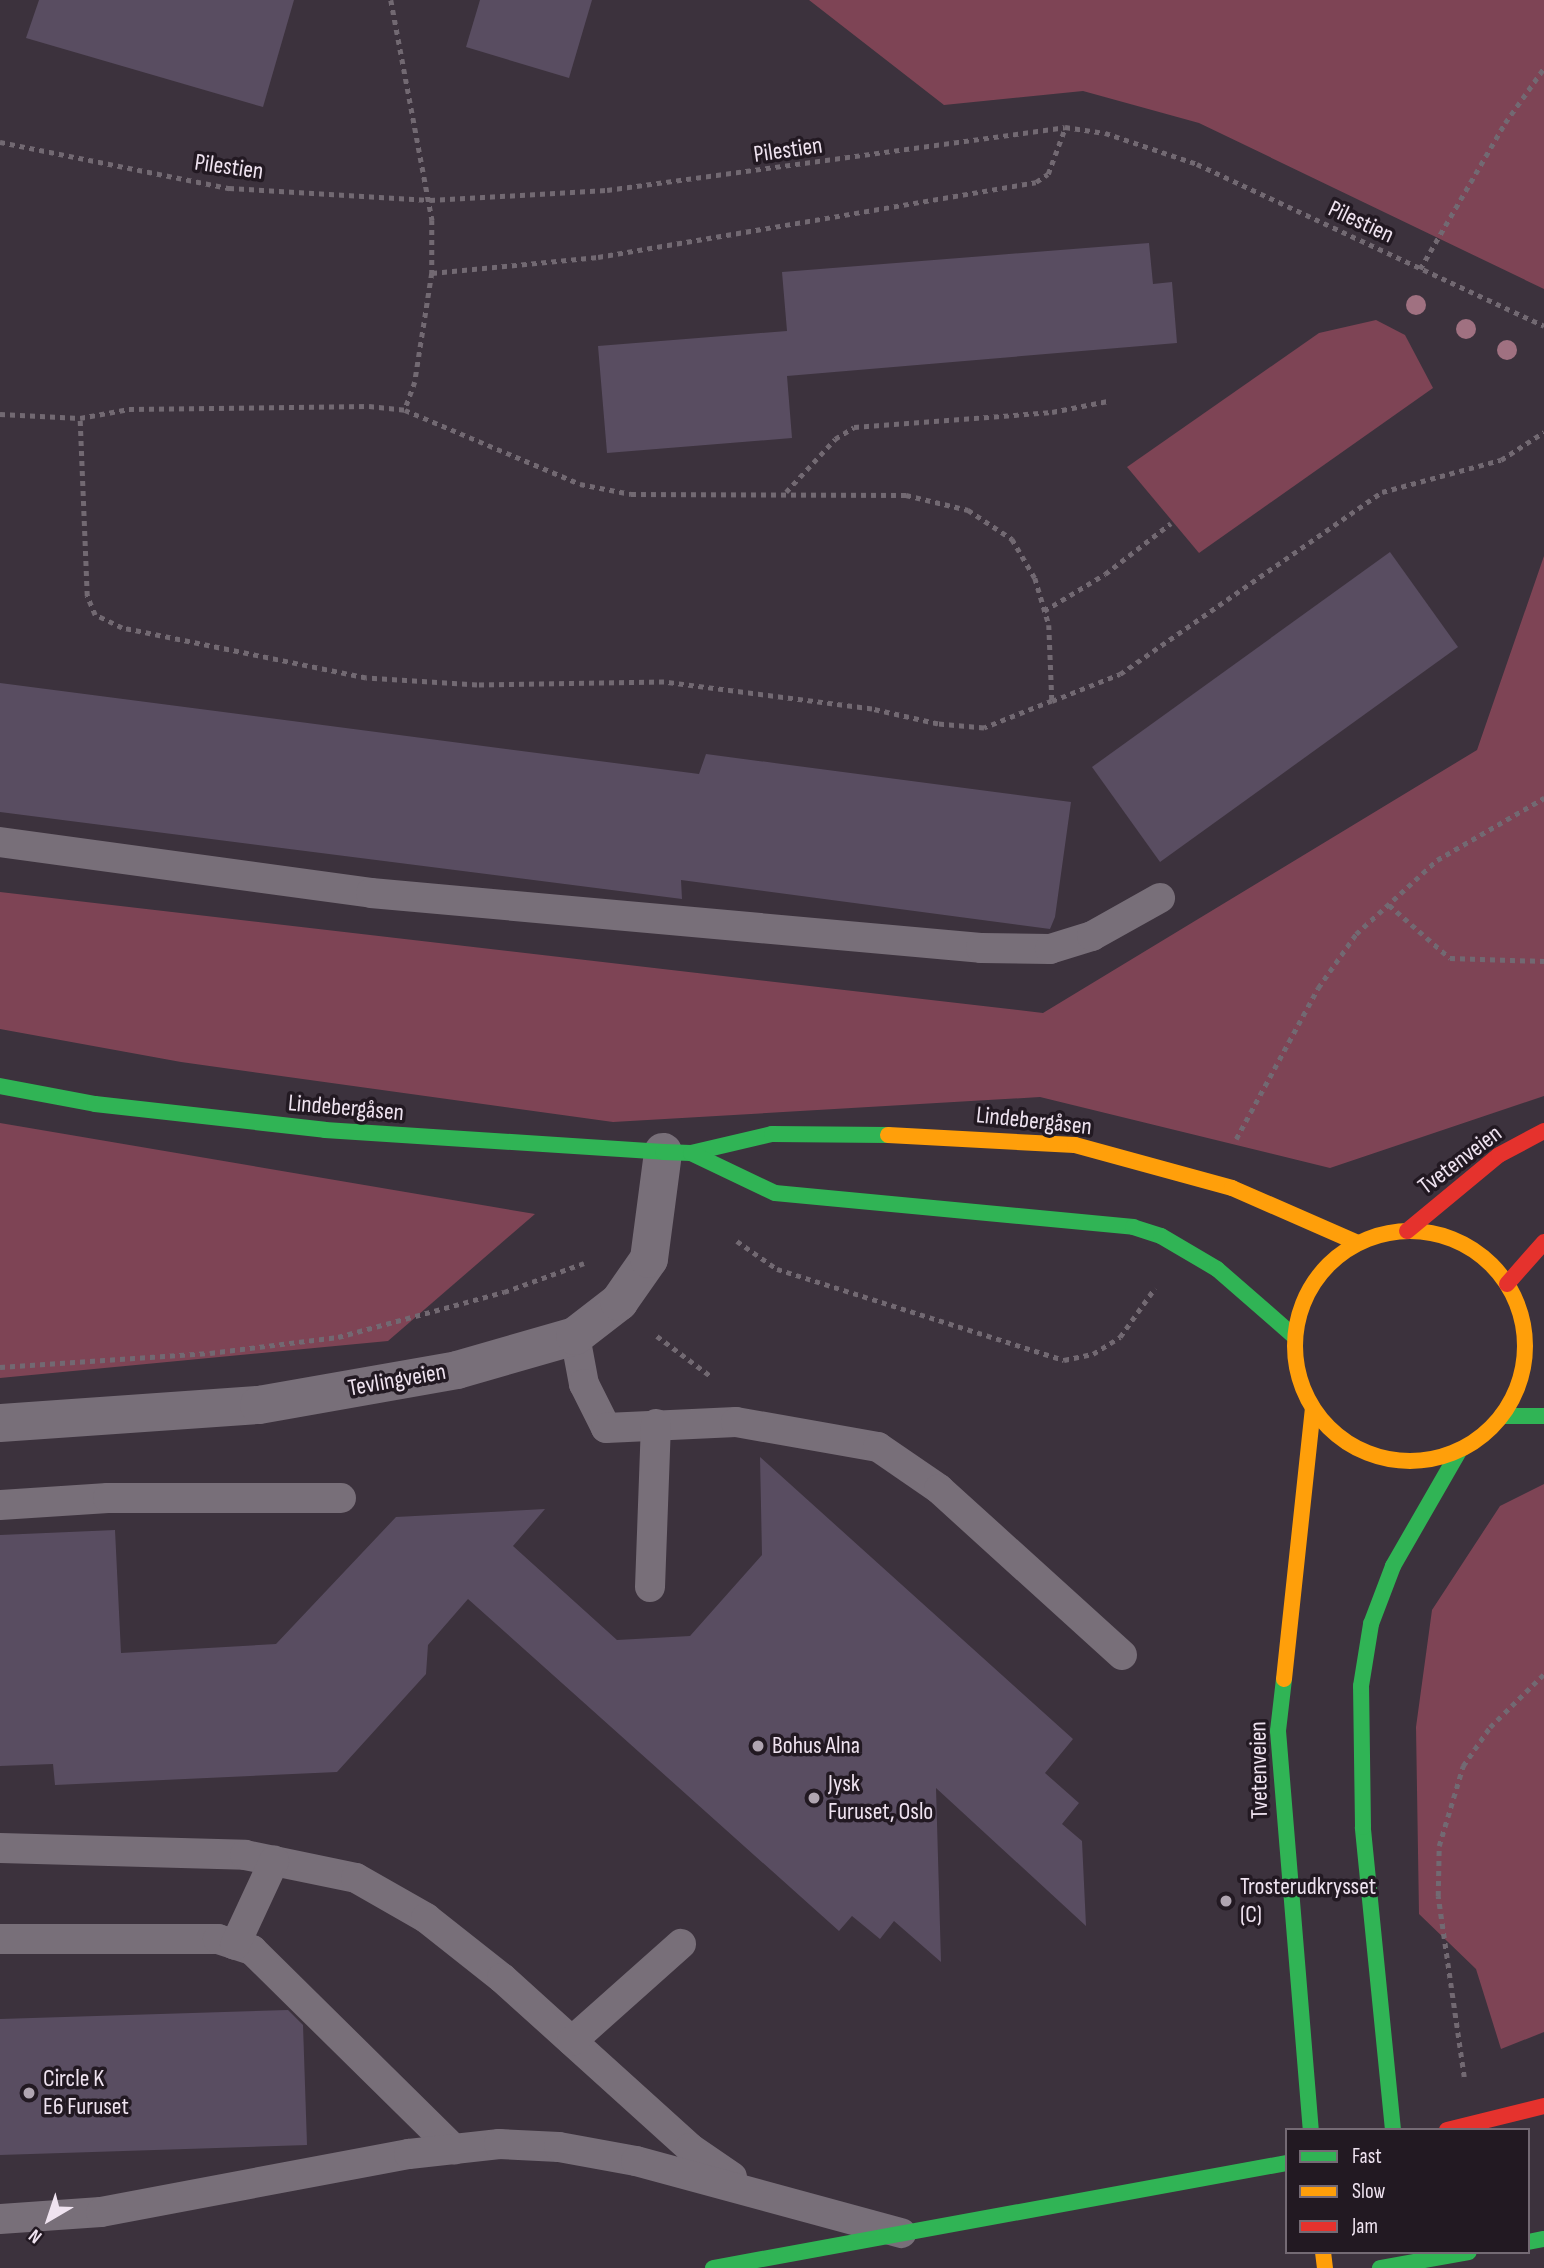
<!DOCTYPE html>
<meta charset="utf-8">
<style>
body{margin:0}
#map{position:relative;width:1544px;height:2268px;overflow:hidden;background:#3c323d;font-family:"Sofia Sans Condensed",sans-serif}
div>[style]{position:absolute}
.green>*{inset:0;background:#7e4455}
.building>*{inset:0;background:#594d61}
.path>*{height:4.5px;margin-top:-2.25px;transform-origin:0;background:repeating-linear-gradient(90deg,#726972 0 5px,transparent 0 10px)}
.lane>*{height:30px;margin:-15px;padding:0 15px;transform-origin:15px;border-radius:15px;background:#786f79}
.street>*{height:38px;margin:-19px;padding:0 19px;transform-origin:19px;border-radius:19px;background:#786f79}
.fast>*{height:16px;margin:-8px;padding:0 8px;transform-origin:8px;border-radius:8px;background:#30b455}
.slow>*{height:16px;margin:-8px;padding:0 8px;transform-origin:8px;border-radius:8px;background:#ff9f0a}
.slow>.ring{margin:-8px;padding:0;box-sizing:content-box;background:none;border:16px solid #ff9f0a;border-radius:50%}
.jam>*{height:16px;margin:-8px;padding:0 8px;transform-origin:8px;border-radius:8px;background:#e5322d}
.trees>*{width:20px;height:20px;margin:-10px;border-radius:50%;background:#a07181}
.dots>*{width:19px;height:19px;translate:-50% -50%;box-sizing:border-box;border:4px solid #221922;border-radius:50%}
span{translate:-50% -50%;white-space:nowrap;text-align:center;line-height:1.15;-webkit-text-stroke:7px #221922;paint-order:stroke}
.street-label{font-size:24px;color:#efe3f0}
.poi-label{font-size:24px;color:#efe3f0}
.left{translate:0 -50%;text-align:left}
.legend{position:absolute;left:1285px;top:2128px;width:245px;height:126px;box-sizing:border-box;background:#221922;border:2px solid #746a74;margin:0;padding:9px 12px;list-style:none;font-size:21px;color:#efe3f0}
.legend li{display:flex;align-items:center;gap:14px;height:35px}
.legend b{width:35px;border:2px solid #746a74}
.north{position:absolute;left:14px;top:2184px;width:70px;height:70px;-webkit-text-stroke:5px #221922;paint-order:stroke;rotate:219deg;font-size:19px;font-weight:700;line-height:28px;text-align:center;color:#efe3f0}
.north::after{content:'';display:block;margin:auto;width:24px;height:32px;background:#efe3f0;clip-path:polygon(50% 0,100% 100%,50% 72%,0 100%)}
</style>
<div id="map">
<div class="green">
<i style="clip-path:polygon(809px 0,1544px 0,1544px 289px,1199px 123px,1083px 91px,944px 105px)"></i>
<i style="clip-path:polygon(1376px 320px,1405px 335px,1433px 388px,1199px 553px,1127px 467px,1319px 333px)"></i>
<i style="clip-path:polygon(1544px 556px,1544px 1096px,1330px 1168px,1040px 1097px,613px 1122px,181px 1062px,0 1029px,0 892px,1043px 1013px,1477px 750px)"></i>
<i style="clip-path:polygon(0 1123px,535px 1214px,388px 1341px,0 1378px)"></i>
<i style="clip-path:polygon(1544px 1484px,1544px 2032px,1501px 2049px,1476px 1969px,1419px 1914px,1416px 1727px,1432px 1610px,1500px 1506px)"></i>
</div>
<div class="building">
<i style="clip-path:polygon(39px 0,294px 0,263px 107px,26px 38px)"></i>
<i style="clip-path:polygon(480px 0,592px 0,569px 78px,466px 47px)"></i>
<i style="clip-path:polygon(1149px 243px,1153px 284px,1172px 282px,1177px 343px,787px 376px,792px 438px,607px 453px,598px 346px,787px 331px,782px 272px)"></i>
<i style="clip-path:polygon(1390px 552px,1458px 647px,1160px 862px,1092px 767px)"></i>
<i style="clip-path:polygon(0 683px,699px 774px,706px 754px,1071px 802px,1055px 917px,1050px 929px,681px 880px,682px 899px,0 812px)"></i>
<i style="clip-path:polygon(760px 1457px,1073px 1739px,1045px 1773px,1079px 1803px,1062px 1824px,1082px 1841px,1086px 1926px,936px 1788px,941px 1962px,894px 1921px,880px 1939px,852px 1916px,839px 1931px,468px 1599px,428px 1645px,426px 1674px,337px 1772px,55px 1785px,53px 1764px,0 1766px,0 1535px,115px 1530px,121px 1653px,276px 1644px,396px 1517px,545px 1509px,513px 1546px,617px 1640px,690px 1636px,762px 1555px)"></i>
<i style="clip-path:polygon(288px 2010px,303px 2025px,307px 2145px,0 2155px,0 2019px)"></i>
</div>
<div class="path">
<i style="left:391px;top:0;width:224px;rotate:79.4deg"></i>
<i style="left:432px;top:220px;width:53px;rotate:90deg"></i>
<i style="left:432px;top:273px;width:110px;rotate:98.9deg"></i>
<i style="left:415px;top:382px;width:30px;rotate:110deg"></i>
<i style="left:0;top:142px;width:234px;rotate:11.4deg"></i>
<i style="left:229px;top:188px;width:201px;rotate:3.4deg"></i>
<i style="left:430px;top:200px;width:177px;rotate:-3.2deg"></i>
<i style="left:607px;top:190px;width:462px;rotate:-7.8deg"></i>
<i style="left:1065px;top:127px;width:40px;rotate:8.5deg"></i>
<i style="left:1105px;top:133px;width:97px;rotate:18.6deg"></i>
<i style="left:1197px;top:164px;width:383px;rotate:25deg"></i>
<i style="left:1420px;top:269px;width:169px;rotate:-59.8deg"></i>
<i style="left:1505px;top:123px;width:67px;rotate:-54.7deg"></i>
<i style="left:432px;top:273px;width:167px;rotate:-5.5deg"></i>
<i style="left:598px;top:257px;width:444px;rotate:-9.7deg"></i>
<i style="left:1036px;top:182px;width:14px;rotate:-34deg"></i>
<i style="left:1048px;top:174px;width:49px;rotate:-69.7deg"></i>
<i style="left:0;top:414px;width:80px;rotate:2.9deg"></i>
<i style="left:80px;top:418px;width:50px;rotate:-10.4deg"></i>
<i style="left:129px;top:409px;width:240px;rotate:-0.7deg"></i>
<i style="left:369px;top:406px;width:36px;rotate:6deg"></i>
<i style="left:405px;top:410px;width:190px;rotate:22.9deg"></i>
<i style="left:580px;top:484px;width:52px;rotate:11.1deg"></i>
<i style="left:631px;top:494px;width:275px;rotate:0.2deg"></i>
<i style="left:906px;top:495px;width:64px;rotate:13.6deg"></i>
<i style="left:968px;top:510px;width:53px;rotate:33.4deg"></i>
<i style="left:1012px;top:539px;width:45px;rotate:59.5deg"></i>
<i style="left:1035px;top:578px;width:49px;rotate:73.4deg"></i>
<i style="left:1049px;top:625px;width:76px;rotate:87.7deg"></i>
<i style="left:1052px;top:701px;width:73px;rotate:158.3deg"></i>
<i style="left:984px;top:728px;width:46px;rotate:-175deg"></i>
<i style="left:938px;top:724px;width:68px;rotate:-167.2deg"></i>
<i style="left:872px;top:709px;width:210px;rotate:-172.6deg"></i>
<i style="left:664px;top:682px;width:187px;rotate:179.1deg"></i>
<i style="left:477px;top:685px;width:111px;rotate:-176.4deg"></i>
<i style="left:366px;top:678px;width:249px;rotate:-168.4deg"></i>
<i style="left:122px;top:628px;width:30px;rotate:-154deg"></i>
<i style="left:95px;top:615px;width:21px;rotate:-113deg"></i>
<i style="left:87px;top:596px;width:178px;rotate:-92.3deg"></i>
<i style="left:786px;top:492px;width:72px;rotate:-47.2deg"></i>
<i style="left:835px;top:439px;width:22px;rotate:-32deg"></i>
<i style="left:854px;top:427px;width:199px;rotate:-4.3deg"></i>
<i style="left:1052px;top:412px;width:57px;rotate:-11.1deg"></i>
<i style="left:1044px;top:611px;width:71px;rotate:-31.2deg"></i>
<i style="left:1105px;top:574px;width:83px;rotate:-37.7deg"></i>
<i style="left:1052px;top:701px;width:73px;rotate:-21.7deg"></i>
<i style="left:1120px;top:674px;width:319px;rotate:-34.8deg"></i>
<i style="left:1382px;top:492px;width:123px;rotate:-15.1deg"></i>
<i style="left:1501px;top:460px;width:51px;rotate:-33.1deg"></i>
<i style="left:1389px;top:905px;width:81px;rotate:41deg"></i>
<i style="left:1450px;top:958px;width:94px;rotate:1.8deg"></i>
<i style="left:1236px;top:1139px;width:172px;rotate:-61.5deg"></i>
<i style="left:1318px;top:988px;width:66px;rotate:-54.9deg"></i>
<i style="left:1356px;top:934px;width:110px;rotate:-42.4deg"></i>
<i style="left:1437px;top:860px;width:124px;rotate:-30.1deg"></i>
<i style="left:737px;top:1241px;width:49px;rotate:35deg"></i>
<i style="left:777px;top:1269px;width:301px;rotate:17.6deg"></i>
<i style="left:1064px;top:1360px;width:30px;rotate:-12deg"></i>
<i style="left:1093px;top:1354px;width:32px;rotate:-32deg"></i>
<i style="left:1120px;top:1337px;width:60px;rotate:-54.5deg"></i>
<i style="left:657px;top:1336px;width:69px;rotate:36.7deg"></i>
<i style="left:0;top:1367px;width:210px;rotate:-3.8deg"></i>
<i style="left:210px;top:1353px;width:129px;rotate:-7.1deg"></i>
<i style="left:338px;top:1337px;width:172px;rotate:-15.2deg"></i>
<i style="left:504px;top:1292px;width:85px;rotate:-19.9deg"></i>
<i style="left:1464px;top:2077px;width:183px;rotate:-98.2deg"></i>
<i style="left:1438px;top:1896px;width:50px;rotate:-88.9deg"></i>
<i style="left:1439px;top:1846px;width:84px;rotate:-73.3deg"></i>
<i style="left:1463px;top:1766px;width:47px;rotate:-55.3deg"></i>
<i style="left:1490px;top:1727px;width:76px;rotate:-44.5deg"></i>
</div>
<div class="lane">
<i style="left:0;top:842px;width:374px;rotate:7.8deg"></i>
<i style="left:371px;top:893px;width:612px;rotate:5.15deg"></i>
<i style="left:981px;top:948px;width:69px;rotate:0.8deg"></i>
<i style="left:1050px;top:949px;width:44px;rotate:-17.2deg"></i>
<i style="left:1092px;top:936px;width:78px;rotate:-29.2deg"></i>
<i style="left:575px;top:1336px;width:49px;rotate:79.4deg"></i>
<i style="left:584px;top:1384px;width:49px;rotate:63.4deg"></i>
<i style="left:606px;top:1428px;width:130px;rotate:-2.6deg"></i>
<i style="left:736px;top:1422px;width:144px;rotate:10deg"></i>
<i style="left:878px;top:1447px;width:74px;rotate:34.5deg"></i>
<i style="left:939px;top:1489px;width:247px;rotate:42.2deg"></i>
<i style="left:0;top:1505px;width:108px;rotate:-3.7deg"></i>
<i style="left:108px;top:1498px;width:233px"></i>
<i style="left:650px;top:1587px;width:163px;rotate:-87.9deg"></i>
<i style="left:0;top:1848px;width:245px;rotate:1.6deg"></i>
<i style="left:245px;top:1855px;width:113px;rotate:11.7deg"></i>
<i style="left:356px;top:1878px;width:81px;rotate:29.7deg"></i>
<i style="left:426px;top:1918px;width:97px;rotate:38.3deg"></i>
<i style="left:502px;top:1978px;width:253px;rotate:42.1deg"></i>
<i style="left:690px;top:2148px;width:51px;rotate:34.6deg"></i>
<i style="left:0;top:1939px;width:218px"></i>
<i style="left:218px;top:1939px;width:36px;rotate:18deg"></i>
<i style="left:252px;top:1950px;width:284px;rotate:44.6deg"></i>
<i style="left:235px;top:1945px;width:93px;rotate:-65.1deg"></i>
<i style="left:572px;top:2041px;width:146px;rotate:-41.7deg"></i>
<i style="left:0;top:2219px;width:101px;rotate:-4deg"></i>
<i style="left:101px;top:2212px;width:313px;rotate:-10.7deg"></i>
<i style="left:409px;top:2154px;width:91px;rotate:-6.3deg"></i>
<i style="left:499px;top:2144px;width:60px;rotate:2.9deg"></i>
<i style="left:559px;top:2147px;width:78px;rotate:10.3deg"></i>
<i style="left:636px;top:2161px;width:275px;rotate:15.2deg"></i>
</div>
<div class="street">
<i style="left:0;top:1423px;width:260px;rotate:-4deg"></i>
<i style="left:259px;top:1405px;width:201px;rotate:-10deg"></i>
<i style="left:457px;top:1370px;width:123px;rotate:-16.1deg"></i>
<i style="left:575px;top:1336px;width:56px;rotate:-37.7deg"></i>
<i style="left:619px;top:1302px;width:52px;rotate:-55.1deg"></i>
<i style="left:649px;top:1259px;width:108px;rotate:-82.5deg"></i>
</div>
<div class="fast">
<i style="left:0;top:1086px;width:97px;rotate:10.7deg"></i>
<i style="left:95px;top:1104px;width:231px;rotate:6.4deg"></i>
<i style="left:325px;top:1130px;width:339px;rotate:3.7deg"></i>
<i style="left:663px;top:1152px;width:28px;rotate:2deg"></i>
<i style="left:691px;top:1153px;width:83px;rotate:-13.2deg"></i>
<i style="left:772px;top:1134px;width:116px;rotate:0.5deg"></i>
<i style="left:691px;top:1153px;width:93px;rotate:25.5deg"></i>
<i style="left:775px;top:1193px;width:360px;rotate:5.4deg"></i>
<i style="left:1133px;top:1227px;width:29px;rotate:18deg"></i>
<i style="left:1161px;top:1236px;width:65px;rotate:30.5deg"></i>
<i style="left:1217px;top:1269px;width:103px;rotate:41.1deg"></i>
<i style="left:1502px;top:1416px;width:42px"></i>
<i style="left:1284px;top:1679px;width:52px;rotate:96.6deg"></i>
<i style="left:1278px;top:1731px;width:400px;rotate:85.3deg"></i>
<i style="left:1393px;top:2130px;width:304px;rotate:-95.7deg"></i>
<i style="left:1363px;top:1827px;width:141px;rotate:-90.8deg"></i>
<i style="left:1361px;top:1686px;width:63px;rotate:-80.8deg"></i>
<i style="left:1371px;top:1624px;width:62px;rotate:-69.2deg"></i>
<i style="left:1393px;top:1566px;width:133px;rotate:-60.1deg"></i>
<i style="left:1528px;top:2242px;width:16px;rotate:-11deg"></i>
<i style="left:713px;top:2268px;width:584px;rotate:-10.37deg"></i>
<i style="left:1380px;top:2268px;width:90px;rotate:-10.2deg"></i>
</div>
<div class="slow">
<i style="left:888px;top:1135px;width:187px;rotate:3.1deg"></i>
<i style="left:1075px;top:1145px;width:163px;rotate:15.3deg"></i>
<i style="left:1232px;top:1188px;width:137px;rotate:23.6deg"></i>
<i class="ring" style="left:1295px;top:1231px;width:214px;height:214px"></i>
<i style="left:1284px;top:1679px;width:272px;rotate:-83.9deg"></i>
<i style="left:1323px;top:2252px;width:16px;rotate:83deg"></i>
</div>
<div class="jam">
<i style="left:1407px;top:1231px;width:119px;rotate:-39.6deg"></i>
<i style="left:1499px;top:1155px;width:51px;rotate:-28.1deg"></i>
<i style="left:1507px;top:1284px;width:56px;rotate:-48.6deg"></i>
<i style="left:1447px;top:2130px;width:100px;rotate:-13.9deg"></i>
</div>
<div class="trees">
<i style="left:1416px;top:305px"></i>
<i style="left:1466px;top:329px"></i>
<i style="left:1507px;top:350px"></i>
</div>
<div class="dots">
<i style="left:758px;top:1746px;background:#b0a5b1"></i>
<i style="left:814px;top:1798px;background:#b0a5b1"></i>
<i style="left:1226px;top:1901px;background:#b0a5b1"></i>
<i style="left:29px;top:2093px;background:#b0a5b1"></i>
</div>
<div class="street-label">
<span style="left:788px;top:150px;rotate:-8deg">Pilestien</span>
<span style="left:229px;top:167px;rotate:8deg">Pilestien</span>
<span style="left:1361px;top:222px;rotate:25deg">Pilestien</span>
<span style="left:346px;top:1108px;rotate:5deg">Lindebergåsen</span>
<span style="left:1034px;top:1121px;rotate:6deg">Lindebergåsen</span>
<span style="left:1460px;top:1160px;rotate:-37deg">Tvetenveien</span>
<span style="left:397px;top:1380px;rotate:-10deg">Tevlingveien</span>
<span style="left:1259px;top:1770px;rotate:-91deg">Tvetenveien</span>
</div>
<div class="poi-label">
<span class="left" style="left:772px;top:1746px">Bohus Alna</span>
<span class="left" style="left:828px;top:1798px">Jysk<br>Furuset, Oslo</span>
<span class="left" style="left:1240px;top:1901px">Trosterudkrysset<br>(C)</span>
<span class="left" style="left:43px;top:2093px">Circle K<br>E6 Furuset</span>
</div>
<ul class="legend">
<li><b style="height:9px;background:#30b455"></b>Fast</li>
<li><b style="height:9px;background:#ff9f0a"></b>Slow</li>
<li><b style="height:9px;background:#e5322d"></b>Jam</li>
</ul>
<div class="north">N</div>
</div>
